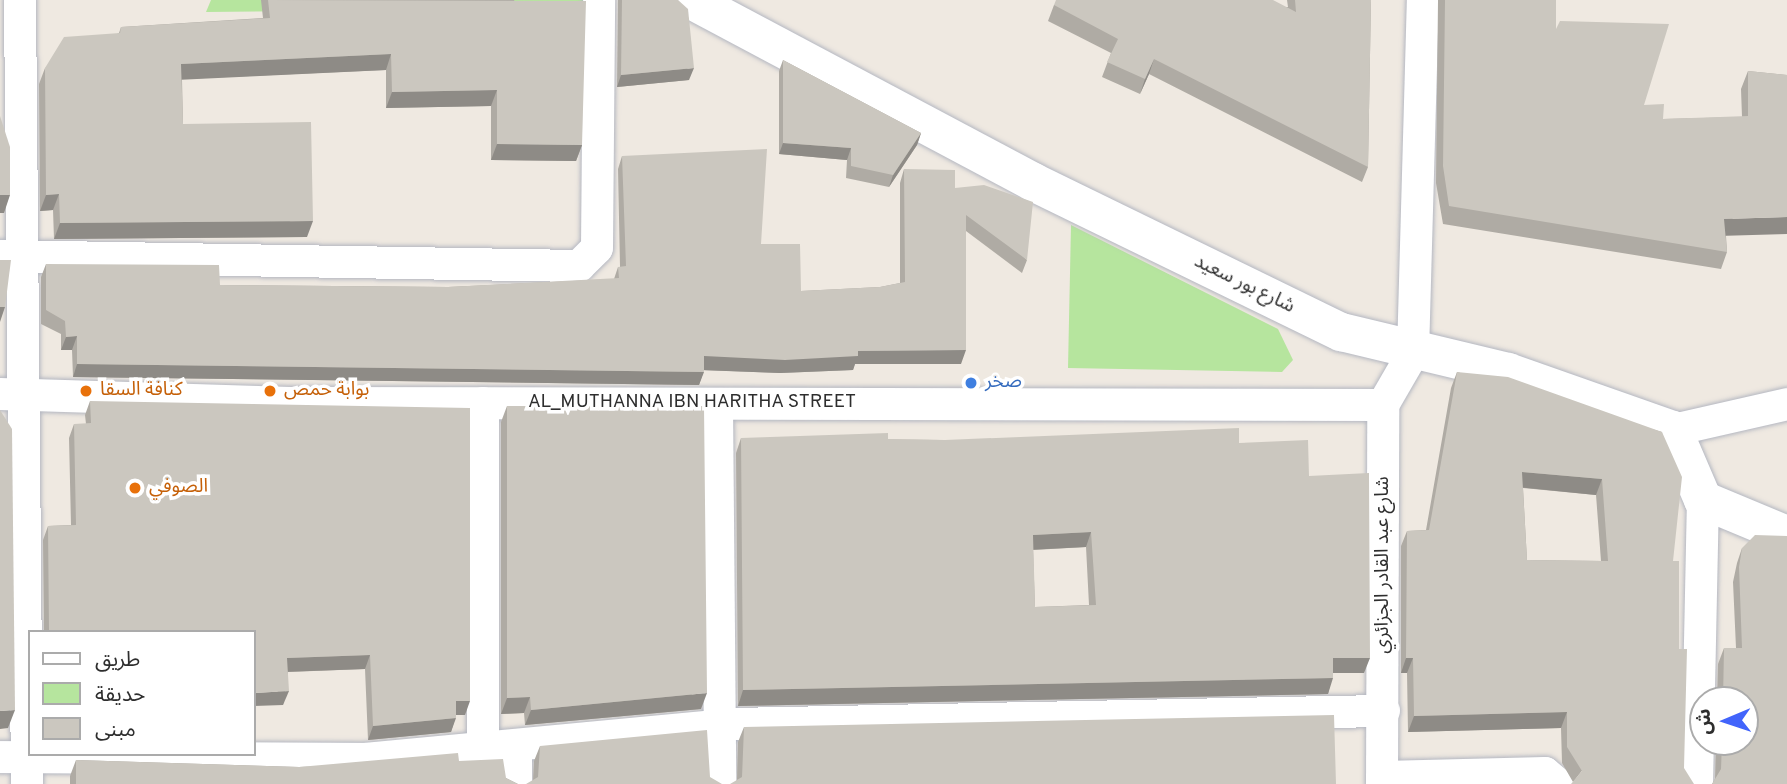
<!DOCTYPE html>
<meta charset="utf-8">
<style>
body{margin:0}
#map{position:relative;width:1787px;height:784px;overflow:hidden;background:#efe9e1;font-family:Overpass,"Noto Sans Arabic",sans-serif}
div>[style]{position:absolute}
.green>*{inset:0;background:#b6e59e}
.roads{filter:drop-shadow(0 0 2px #b4b7c1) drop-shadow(0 0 2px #b4b7c1)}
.minor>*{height:32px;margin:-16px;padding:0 16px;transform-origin:16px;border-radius:16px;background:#fff}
.secondary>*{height:38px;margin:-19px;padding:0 19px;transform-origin:19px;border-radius:19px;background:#fff}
.wall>*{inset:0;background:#afaba4}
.shaded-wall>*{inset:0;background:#8e8b86}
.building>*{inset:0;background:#cbc7bf}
.dots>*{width:19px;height:19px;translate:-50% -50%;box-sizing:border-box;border:4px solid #fff;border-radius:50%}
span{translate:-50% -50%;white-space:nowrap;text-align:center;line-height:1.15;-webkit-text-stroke:7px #fff;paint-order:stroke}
.street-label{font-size:19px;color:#2e2e2e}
.shop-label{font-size:19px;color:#366cbe}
.left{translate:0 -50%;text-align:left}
.food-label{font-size:19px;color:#c56008}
.legend{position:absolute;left:28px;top:630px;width:228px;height:126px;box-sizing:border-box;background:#fff;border:2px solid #ababab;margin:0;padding:9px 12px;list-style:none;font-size:21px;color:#2e2e2e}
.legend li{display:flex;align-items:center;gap:14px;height:35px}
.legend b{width:35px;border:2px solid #ababab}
.north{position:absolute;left:1689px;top:686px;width:70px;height:70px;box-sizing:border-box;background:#fff;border:2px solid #ababab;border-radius:50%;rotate:268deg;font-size:19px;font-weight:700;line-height:28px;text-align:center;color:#2e2e2e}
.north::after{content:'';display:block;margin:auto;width:24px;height:32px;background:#4264fb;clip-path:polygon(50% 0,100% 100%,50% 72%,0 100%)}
</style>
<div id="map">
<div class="green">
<i style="clip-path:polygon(211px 0,585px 0,586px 9px,206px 12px)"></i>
<i style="clip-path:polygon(1071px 225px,1278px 329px,1293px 360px,1282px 372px,1068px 368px)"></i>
</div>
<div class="roads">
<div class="minor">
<i style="left:20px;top:0;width:784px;rotate:89.49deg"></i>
<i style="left:0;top:256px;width:579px;rotate:0.99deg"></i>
<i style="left:579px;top:266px;width:25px;rotate:-45deg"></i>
<i style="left:597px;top:248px;width:248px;rotate:-89.5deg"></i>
<i style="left:0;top:394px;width:290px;rotate:1.8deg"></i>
<i style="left:290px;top:403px;width:1093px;rotate:0.1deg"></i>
<i style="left:483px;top:403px;width:347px;rotate:90deg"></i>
<i style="left:717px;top:404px;width:380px;rotate:89.5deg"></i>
<i style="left:1673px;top:430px;width:117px;rotate:-12.8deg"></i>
<i style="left:0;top:757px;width:365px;rotate:0.3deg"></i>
<i style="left:365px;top:759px;width:371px;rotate:-5.4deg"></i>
<i style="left:734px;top:724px;width:650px;rotate:-1.15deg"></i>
<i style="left:1383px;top:777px;width:162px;rotate:-1.4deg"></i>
<i style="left:1545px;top:773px;width:17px;rotate:40deg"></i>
<i style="left:516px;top:784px;width:37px;rotate:-90deg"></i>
<i style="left:1382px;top:784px;width:379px;rotate:-89.8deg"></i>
<i style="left:1383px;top:405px;width:60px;rotate:-60deg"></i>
<i style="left:1413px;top:353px;width:353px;rotate:-88.4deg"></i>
<i style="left:1697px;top:784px;width:284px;rotate:-88.8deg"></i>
</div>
<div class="secondary">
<i style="left:691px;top:0;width:387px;rotate:28deg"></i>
<i style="left:1033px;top:182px;width:343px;rotate:26deg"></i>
<i style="left:1341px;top:332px;width:172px;rotate:13.5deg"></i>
<i style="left:1508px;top:372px;width:175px;rotate:19.4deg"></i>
<i style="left:1673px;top:430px;width:76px;rotate:66.8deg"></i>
<i style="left:1703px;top:500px;width:91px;rotate:22.6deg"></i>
</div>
</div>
<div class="wall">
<i style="clip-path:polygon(261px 0,514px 0,582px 145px,576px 161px,491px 160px,491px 106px,386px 108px,386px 70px,182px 79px,183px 124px,307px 237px,54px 239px,53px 210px,40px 211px,39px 84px,45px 68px,119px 33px,121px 27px,263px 18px)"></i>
<i style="clip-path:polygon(618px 0,678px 0,689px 80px,617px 87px)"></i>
<i style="clip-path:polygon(1287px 0,1371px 0,1368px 167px,1362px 182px,1149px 74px,1140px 94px,1102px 77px,1111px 53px,1048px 21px,1054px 5px,1288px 7px)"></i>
<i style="clip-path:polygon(1438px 0,1556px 0,1556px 29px,1644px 105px,1663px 119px,1742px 117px,1741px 89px,1748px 71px,1787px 75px,1726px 236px,1727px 252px,1721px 269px,1443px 224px,1436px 183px)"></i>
<i style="clip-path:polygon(783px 60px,921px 133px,917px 145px,889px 187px,846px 178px,847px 160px,779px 154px,779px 71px)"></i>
<i style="clip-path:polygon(622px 156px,761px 244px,801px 291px,880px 287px,900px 283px,900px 183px,904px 169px,955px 188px,1027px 260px,1022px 273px,966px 231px,961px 364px,855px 364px,853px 370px,780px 373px,704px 370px,699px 385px,73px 377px,72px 350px,61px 350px,61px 334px,41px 324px,41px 277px,46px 264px,220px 285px,448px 287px,614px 279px,618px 267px,620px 267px,618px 169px)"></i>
<i style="clip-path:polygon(evenodd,1457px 372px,1662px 432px,1673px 561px,1679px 649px,1573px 782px,1562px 763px,1561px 728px,1408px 732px,1407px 673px,1401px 673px,1401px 546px,1407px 531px,1426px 530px,1451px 388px,1457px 372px,1523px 488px,1596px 495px,1601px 561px,1527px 560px,1523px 488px)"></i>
<i style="clip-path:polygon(90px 401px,465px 715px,456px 715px,451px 732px,368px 740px,365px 669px,288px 672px,283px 705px,254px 632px,44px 632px,43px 540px,48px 526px,71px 525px,69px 438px,74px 424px,86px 424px,85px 415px)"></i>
<i style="clip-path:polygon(507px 406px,701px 709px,525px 725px,524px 713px,501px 714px,501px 422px)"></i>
<i style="clip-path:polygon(evenodd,741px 438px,1239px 443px,1309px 476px,1364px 673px,1333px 673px,1328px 694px,738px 706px,736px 453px,741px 438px,1086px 547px,1089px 605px,1035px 607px,1033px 550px,1086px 547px)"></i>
<i style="clip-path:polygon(1742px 548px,1787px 784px,1712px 784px,1715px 779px,1716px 742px,1745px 742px,1745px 700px,1717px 700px,1718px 664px,1724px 648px,1736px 648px,1733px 582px,1737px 563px)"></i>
<i style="clip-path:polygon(744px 727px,1336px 784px,737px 780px,738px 742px)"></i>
<i style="clip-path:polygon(540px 746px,710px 777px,533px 780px,534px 761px)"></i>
<i style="clip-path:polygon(76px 760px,299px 767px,459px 761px,506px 778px,518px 784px,70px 784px,70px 776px)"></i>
</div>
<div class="shaded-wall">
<i style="clip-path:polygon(391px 54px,386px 70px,176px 80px,181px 64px)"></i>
<i style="clip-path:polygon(1154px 59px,1149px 74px,1140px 94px,1145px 79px)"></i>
<i style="clip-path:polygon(694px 68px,689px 80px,617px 87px,621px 75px)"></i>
<i style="clip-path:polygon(497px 90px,491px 106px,386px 108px,392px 92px)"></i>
<i style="clip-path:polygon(921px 133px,917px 145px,889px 187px,893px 175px)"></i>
<i style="clip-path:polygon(783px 143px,851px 148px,847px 160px,779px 154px)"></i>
<i style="clip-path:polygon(497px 144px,582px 145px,576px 161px,491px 160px)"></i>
<i style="clip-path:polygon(59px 194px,53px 210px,40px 211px,46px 195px)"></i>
<i style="clip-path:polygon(0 195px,10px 195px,4px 213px,0 213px)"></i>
<i style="clip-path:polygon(1787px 217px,1787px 234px,1718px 236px,1724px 219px)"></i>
<i style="clip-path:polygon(313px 221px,307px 237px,54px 239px,60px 223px)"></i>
<i style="clip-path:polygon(0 307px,5px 307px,0 322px)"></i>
<i style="clip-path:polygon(77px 336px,72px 350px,61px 350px,66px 337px)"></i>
<i style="clip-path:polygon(966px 350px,961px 364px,855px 364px,853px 370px,780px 373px,699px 370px,704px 356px,858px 351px)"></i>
<i style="clip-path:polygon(77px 364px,704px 372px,699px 385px,73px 377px)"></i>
<i style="clip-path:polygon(1522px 472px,1602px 479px,1596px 495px,1517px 487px)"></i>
<i style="clip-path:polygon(1091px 532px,1086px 547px,1027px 550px,1033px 535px)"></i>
<i style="clip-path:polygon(370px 655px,365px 669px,282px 672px,287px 658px)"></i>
<i style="clip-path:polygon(1333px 658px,1370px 658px,1364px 673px,1327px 673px)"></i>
<i style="clip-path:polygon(1406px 658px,1413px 658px,1407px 673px,1401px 673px)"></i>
<i style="clip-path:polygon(1333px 678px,1328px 694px,738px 706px,743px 690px)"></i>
<i style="clip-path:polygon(289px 691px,283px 705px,254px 706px,254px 693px)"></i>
<i style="clip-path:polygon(707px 693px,701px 709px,525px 725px,531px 710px)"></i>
<i style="clip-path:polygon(530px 697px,524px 713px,501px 714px,507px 698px)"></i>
<i style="clip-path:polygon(456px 701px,470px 701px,465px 715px,451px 715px)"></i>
<i style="clip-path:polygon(15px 710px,8px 728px,0 729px,0 711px)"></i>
<i style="clip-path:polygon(1567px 712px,1561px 728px,1408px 732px,1414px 716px)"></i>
<i style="clip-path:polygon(456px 718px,451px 732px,368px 740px,373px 726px)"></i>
</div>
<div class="building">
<i style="clip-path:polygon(268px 0,586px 1px,582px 145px,497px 144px,497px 90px,392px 92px,391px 54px,181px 64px,183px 124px,311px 122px,313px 221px,60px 223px,59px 194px,46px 195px,45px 68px,64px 37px,120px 33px,121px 27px,270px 18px)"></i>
<i style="clip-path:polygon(622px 0,678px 0,688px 9px,694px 68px,621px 75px)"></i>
<i style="clip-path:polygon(1056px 0,1273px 0,1296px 12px,1295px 0,1371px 0,1368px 167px,1154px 59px,1145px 79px,1107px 62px,1118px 39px,1054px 5px)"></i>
<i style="clip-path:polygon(1445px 0,1556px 0,1556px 29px,1560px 21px,1669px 24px,1644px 105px,1664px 104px,1663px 119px,1748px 116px,1748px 71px,1787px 75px,1787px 217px,1724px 219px,1727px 252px,1449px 206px,1443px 166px)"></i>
<i style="clip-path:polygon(783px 60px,921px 133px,893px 175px,851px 166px,851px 148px,783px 143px)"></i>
<i style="clip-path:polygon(0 116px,10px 147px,10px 195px,0 195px)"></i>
<i style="clip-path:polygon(767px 149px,761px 244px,800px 244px,801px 291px,880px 287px,905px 282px,904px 169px,955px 170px,955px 188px,984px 185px,1033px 202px,1027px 260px,966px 215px,966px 350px,858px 351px,858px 356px,785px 360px,704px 356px,704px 372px,77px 364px,77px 336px,66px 337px,65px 321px,46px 310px,46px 264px,219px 265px,220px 285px,448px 287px,619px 278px,618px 267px,626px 266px,622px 156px)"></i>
<i style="clip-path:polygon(0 260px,11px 260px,5px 307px,0 307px)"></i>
<i style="clip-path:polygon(evenodd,1457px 372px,1508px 377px,1662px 432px,1682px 477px,1673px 561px,1679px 561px,1679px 649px,1687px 649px,1684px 768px,1694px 784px,1571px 784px,1582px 771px,1567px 747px,1567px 712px,1414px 716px,1413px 658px,1406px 658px,1407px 531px,1429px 530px,1457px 372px,1522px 472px,1602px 479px,1608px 561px,1527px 560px,1522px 472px)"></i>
<i style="clip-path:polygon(90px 401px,470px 408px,470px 701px,456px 701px,456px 718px,373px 726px,370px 655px,287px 658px,289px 691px,254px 693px,254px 632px,49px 632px,48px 526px,76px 525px,74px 424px,91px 423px)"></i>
<i style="clip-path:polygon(507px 406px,704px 406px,707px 693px,531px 710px,530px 697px,507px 698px)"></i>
<i style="clip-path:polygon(0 410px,12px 429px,15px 710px,0 711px)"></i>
<i style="clip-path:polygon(evenodd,1239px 428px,1239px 443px,1308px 440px,1309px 476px,1369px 473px,1370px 658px,1333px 658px,1333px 678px,743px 690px,741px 438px,888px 433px,888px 439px,945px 440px,1239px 428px,1091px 532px,1096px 605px,1035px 607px,1033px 535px,1091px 532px)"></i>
<i style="clip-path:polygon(1755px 535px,1787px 536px,1787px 784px,1710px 784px,1712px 784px,1721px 769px,1722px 742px,1745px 742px,1745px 700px,1723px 700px,1724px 648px,1742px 648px,1739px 567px,1742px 548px)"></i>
<i style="clip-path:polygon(1334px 715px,1336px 784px,730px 784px,742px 777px,744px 727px)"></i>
<i style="clip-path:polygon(707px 730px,710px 777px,722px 784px,526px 784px,538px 777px,540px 746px)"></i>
<i style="clip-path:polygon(458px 753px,459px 761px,503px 759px,506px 778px,518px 784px,76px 784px,76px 760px,299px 767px)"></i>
</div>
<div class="dots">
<i style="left:971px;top:383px;background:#3f7fe0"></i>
<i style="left:86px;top:391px;background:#e8710a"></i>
<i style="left:270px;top:391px;background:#e8710a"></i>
<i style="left:135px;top:488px;background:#e8710a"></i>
</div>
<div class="street-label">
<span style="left:1244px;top:285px;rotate:26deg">شارع بور سعيد</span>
<span style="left:692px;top:403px">AL_MUTHANNA IBN HARITHA STREET</span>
<span style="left:1384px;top:565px;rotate:-90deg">شارع عبد القادر الجزائري</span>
</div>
<div class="shop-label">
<span class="left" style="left:985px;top:383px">صخر</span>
</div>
<div class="food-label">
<span class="left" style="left:100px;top:391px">كنافة السقا</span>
<span class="left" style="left:284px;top:391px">بوابة حمص</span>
<span class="left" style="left:149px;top:488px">الصوفي</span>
</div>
<ul class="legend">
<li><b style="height:9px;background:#fff"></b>طريق</li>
<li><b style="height:19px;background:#b6e59e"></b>حديقة</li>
<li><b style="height:19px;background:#cbc7bf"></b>مبنى</li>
</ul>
<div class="north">ش</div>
</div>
